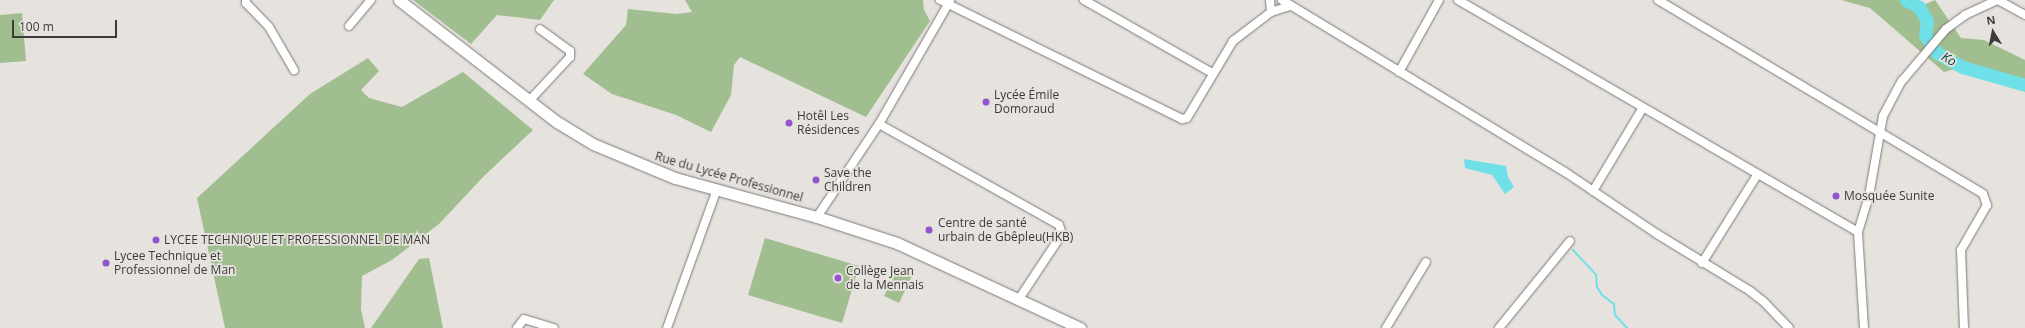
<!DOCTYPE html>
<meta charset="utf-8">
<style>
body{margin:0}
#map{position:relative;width:2025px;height:328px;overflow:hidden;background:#e6e2de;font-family:"Open Sans",sans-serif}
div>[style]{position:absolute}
.green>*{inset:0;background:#a1be90}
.water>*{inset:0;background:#6fe0e8}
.stream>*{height:2px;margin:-1px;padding:0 1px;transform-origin:1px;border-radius:1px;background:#6fe0e8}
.river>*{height:13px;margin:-6.5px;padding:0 6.5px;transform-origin:6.5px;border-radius:6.5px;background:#6fe0e8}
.roads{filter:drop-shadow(0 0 1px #7d7976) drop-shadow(0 0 1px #7d7976)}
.minor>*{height:8px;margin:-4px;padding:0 4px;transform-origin:4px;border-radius:4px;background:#fff}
.secondary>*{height:11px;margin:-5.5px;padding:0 5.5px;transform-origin:5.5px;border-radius:5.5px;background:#fff}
.dots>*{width:11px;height:11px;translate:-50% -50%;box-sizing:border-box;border:2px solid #e6e2de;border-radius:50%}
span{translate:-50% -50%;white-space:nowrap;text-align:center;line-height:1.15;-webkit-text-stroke:3.5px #e6e2de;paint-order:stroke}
.poi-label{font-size:12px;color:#3d3c3a}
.left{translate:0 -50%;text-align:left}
.street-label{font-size:12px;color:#3d3c3a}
.water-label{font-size:13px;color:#094043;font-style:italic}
.north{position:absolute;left:1973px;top:12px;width:40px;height:40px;-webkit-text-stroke:3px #e6e2de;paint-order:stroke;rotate:350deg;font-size:11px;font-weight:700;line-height:16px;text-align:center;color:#3d3c3a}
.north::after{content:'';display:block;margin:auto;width:14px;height:18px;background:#3d3c3a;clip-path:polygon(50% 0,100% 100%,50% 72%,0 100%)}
.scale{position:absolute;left:12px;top:20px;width:105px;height:18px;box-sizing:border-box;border:2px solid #3d3c3a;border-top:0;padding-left:5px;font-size:12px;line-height:14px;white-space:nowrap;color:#3d3c3a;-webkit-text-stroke:3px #e6e2de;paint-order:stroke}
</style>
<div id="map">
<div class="green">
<i style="clip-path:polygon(413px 0,554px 0,540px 20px,497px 15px,471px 44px)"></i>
<i style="clip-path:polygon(685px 0,923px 0,924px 10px,930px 21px,866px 117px,740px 57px,734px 65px,731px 95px,711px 132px,676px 115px,612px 94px,583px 74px,626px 25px,628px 9px,676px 14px,692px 12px)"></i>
<i style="clip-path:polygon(1841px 0,1906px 0,1919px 7px,1935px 0,1961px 38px,1984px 40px,2025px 60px,2025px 85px,1962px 67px,1944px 72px,1870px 8px)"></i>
<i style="clip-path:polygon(22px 13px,26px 61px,0 63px,0 15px)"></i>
<i style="clip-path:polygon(368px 58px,379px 71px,361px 90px,369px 98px,402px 107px,463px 72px,533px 130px,483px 177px,439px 224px,392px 260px,362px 276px,361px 309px,365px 328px,225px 328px,197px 198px,310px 94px)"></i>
<i style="clip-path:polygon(765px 238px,859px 266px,842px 323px,748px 295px)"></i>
<i style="clip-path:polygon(429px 258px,443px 328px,371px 328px,419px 259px)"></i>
<i style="clip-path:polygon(899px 267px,913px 274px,899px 303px,884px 296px)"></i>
</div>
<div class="water">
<i style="clip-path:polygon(1464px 159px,1506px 166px,1508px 177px,1514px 187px,1505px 194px,1492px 175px,1465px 168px)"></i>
</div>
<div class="stream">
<i style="left:1573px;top:250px;width:34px;rotate:47deg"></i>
<i style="left:1596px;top:275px;width:12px;rotate:85deg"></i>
<i style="left:1597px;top:287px;width:9px;rotate:58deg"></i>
<i style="left:1602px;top:295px;width:15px;rotate:37deg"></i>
<i style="left:1614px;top:304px;width:11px;rotate:85deg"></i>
<i style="left:1615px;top:315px;width:18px;rotate:47deg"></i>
</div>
<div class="river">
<i style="left:1906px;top:0;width:15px;rotate:28deg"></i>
<i style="left:1919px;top:7px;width:16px;rotate:60deg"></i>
<i style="left:1927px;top:21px;width:14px;rotate:98deg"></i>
<i style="left:1925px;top:35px;width:22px;rotate:56deg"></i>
<i style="left:1937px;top:53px;width:29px;rotate:29deg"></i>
<i style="left:1962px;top:67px;width:66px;rotate:15.9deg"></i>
</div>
<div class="roads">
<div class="minor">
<i style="left:246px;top:0;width:3px;rotate:90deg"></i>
<i style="left:246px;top:3px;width:33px;rotate:46deg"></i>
<i style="left:269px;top:27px;width:50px;rotate:59.8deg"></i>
<i style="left:940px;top:0;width:270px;rotate:26.2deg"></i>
<i style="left:1182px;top:119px;width:5px;rotate:-11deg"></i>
<i style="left:1187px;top:118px;width:90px;rotate:-59.1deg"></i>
<i style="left:1233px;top:41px;width:48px;rotate:-37.3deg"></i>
<i style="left:1271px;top:12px;width:19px;rotate:-18deg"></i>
<i style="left:1084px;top:0;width:147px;rotate:29.7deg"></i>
<i style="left:1270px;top:0;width:12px;rotate:85deg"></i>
<i style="left:1282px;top:0;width:331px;rotate:31.3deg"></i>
<i style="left:1565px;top:172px;width:111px;rotate:34deg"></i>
<i style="left:1657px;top:234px;width:109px;rotate:31.5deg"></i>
<i style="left:1750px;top:291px;width:16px;rotate:38deg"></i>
<i style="left:1763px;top:301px;width:37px;rotate:46deg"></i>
<i style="left:1458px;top:0;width:462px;rotate:30.1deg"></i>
<i style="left:1658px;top:0;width:378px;rotate:30.8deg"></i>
<i style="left:1983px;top:194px;width:12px;rotate:70deg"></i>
<i style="left:1987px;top:205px;width:52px;rotate:120deg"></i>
<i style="left:1961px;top:250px;width:78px;rotate:87.8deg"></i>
<i style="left:1998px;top:0;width:31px;rotate:29deg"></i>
<i style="left:349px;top:26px;width:34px;rotate:-50deg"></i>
<i style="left:1399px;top:72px;width:82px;rotate:-60.9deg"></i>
<i style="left:529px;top:101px;width:60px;rotate:-47deg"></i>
<i style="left:570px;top:57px;width:6px;rotate:-90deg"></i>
<i style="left:570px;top:51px;width:37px;rotate:-144deg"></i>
<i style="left:879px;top:124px;width:206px;rotate:29.3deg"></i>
<i style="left:1059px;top:225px;width:9px;rotate:72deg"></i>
<i style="left:1062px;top:234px;width:78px;rotate:123.5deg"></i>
<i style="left:1593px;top:191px;width:96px;rotate:-59.1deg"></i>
<i style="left:817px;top:217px;width:112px;rotate:-56.3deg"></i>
<i style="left:879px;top:124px;width:142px;rotate:-60deg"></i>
<i style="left:1702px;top:263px;width:104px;rotate:-58deg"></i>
<i style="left:517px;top:328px;width:11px;rotate:-52deg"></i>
<i style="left:524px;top:319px;width:31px;rotate:17deg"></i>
<i style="left:667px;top:328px;width:148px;rotate:-70.2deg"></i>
<i style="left:1386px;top:328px;width:77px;rotate:-58.8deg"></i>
<i style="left:1499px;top:328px;width:112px;rotate:-50.8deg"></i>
<i style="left:1864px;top:328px;width:96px;rotate:-93.6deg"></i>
<i style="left:1858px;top:232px;width:38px;rotate:-73deg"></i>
<i style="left:1869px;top:196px;width:81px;rotate:-80.1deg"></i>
<i style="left:1883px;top:116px;width:40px;rotate:-62deg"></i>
<i style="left:1902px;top:81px;width:68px;rotate:-49.8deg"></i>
<i style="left:1946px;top:29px;width:24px;rotate:-36deg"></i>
<i style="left:1965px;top:15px;width:35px;rotate:-25deg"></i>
</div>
<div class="secondary">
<i style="left:399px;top:0;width:200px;rotate:37.7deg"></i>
<i style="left:557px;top:122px;width:42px;rotate:31.4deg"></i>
<i style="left:593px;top:144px;width:89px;rotate:22.5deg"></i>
<i style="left:675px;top:178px;width:147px;rotate:15.4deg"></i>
<i style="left:817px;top:217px;width:84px;rotate:18deg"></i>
<i style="left:897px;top:243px;width:202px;rotate:24.9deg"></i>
</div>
</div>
<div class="dots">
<i style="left:986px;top:102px;background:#9156cd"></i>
<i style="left:789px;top:123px;background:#9156cd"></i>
<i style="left:816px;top:180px;background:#9156cd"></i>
<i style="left:1836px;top:196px;background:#9156cd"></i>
<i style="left:929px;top:230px;background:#9156cd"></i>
<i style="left:156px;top:240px;background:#9156cd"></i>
<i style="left:106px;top:263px;background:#9156cd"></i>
<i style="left:838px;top:278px;background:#9156cd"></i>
</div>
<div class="poi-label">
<span class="left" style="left:994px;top:102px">Lycée Émile<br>Domoraud</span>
<span class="left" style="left:797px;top:123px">Hotêl Les<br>Résidences</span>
<span class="left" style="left:824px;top:180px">Save the<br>Children</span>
<span class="left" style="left:1844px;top:196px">Mosquée Sunite</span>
<span class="left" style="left:938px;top:230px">Centre de santé<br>urbain de Gbêpleu(HKB)</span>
<span class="left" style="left:164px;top:240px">LYCEE TECHNIQUE ET PROFESSIONNEL DE MAN</span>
<span class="left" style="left:114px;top:263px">Lycee Technique et<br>Professionnel de Man</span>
<span class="left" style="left:846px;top:278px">Collège Jean<br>de la Mennais</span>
</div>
<div class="street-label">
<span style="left:729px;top:177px;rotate:16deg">Rue du Lycée Professionnel</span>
</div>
<div class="water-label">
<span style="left:1949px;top:59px;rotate:30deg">Ko</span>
</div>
<div class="north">N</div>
<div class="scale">100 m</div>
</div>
